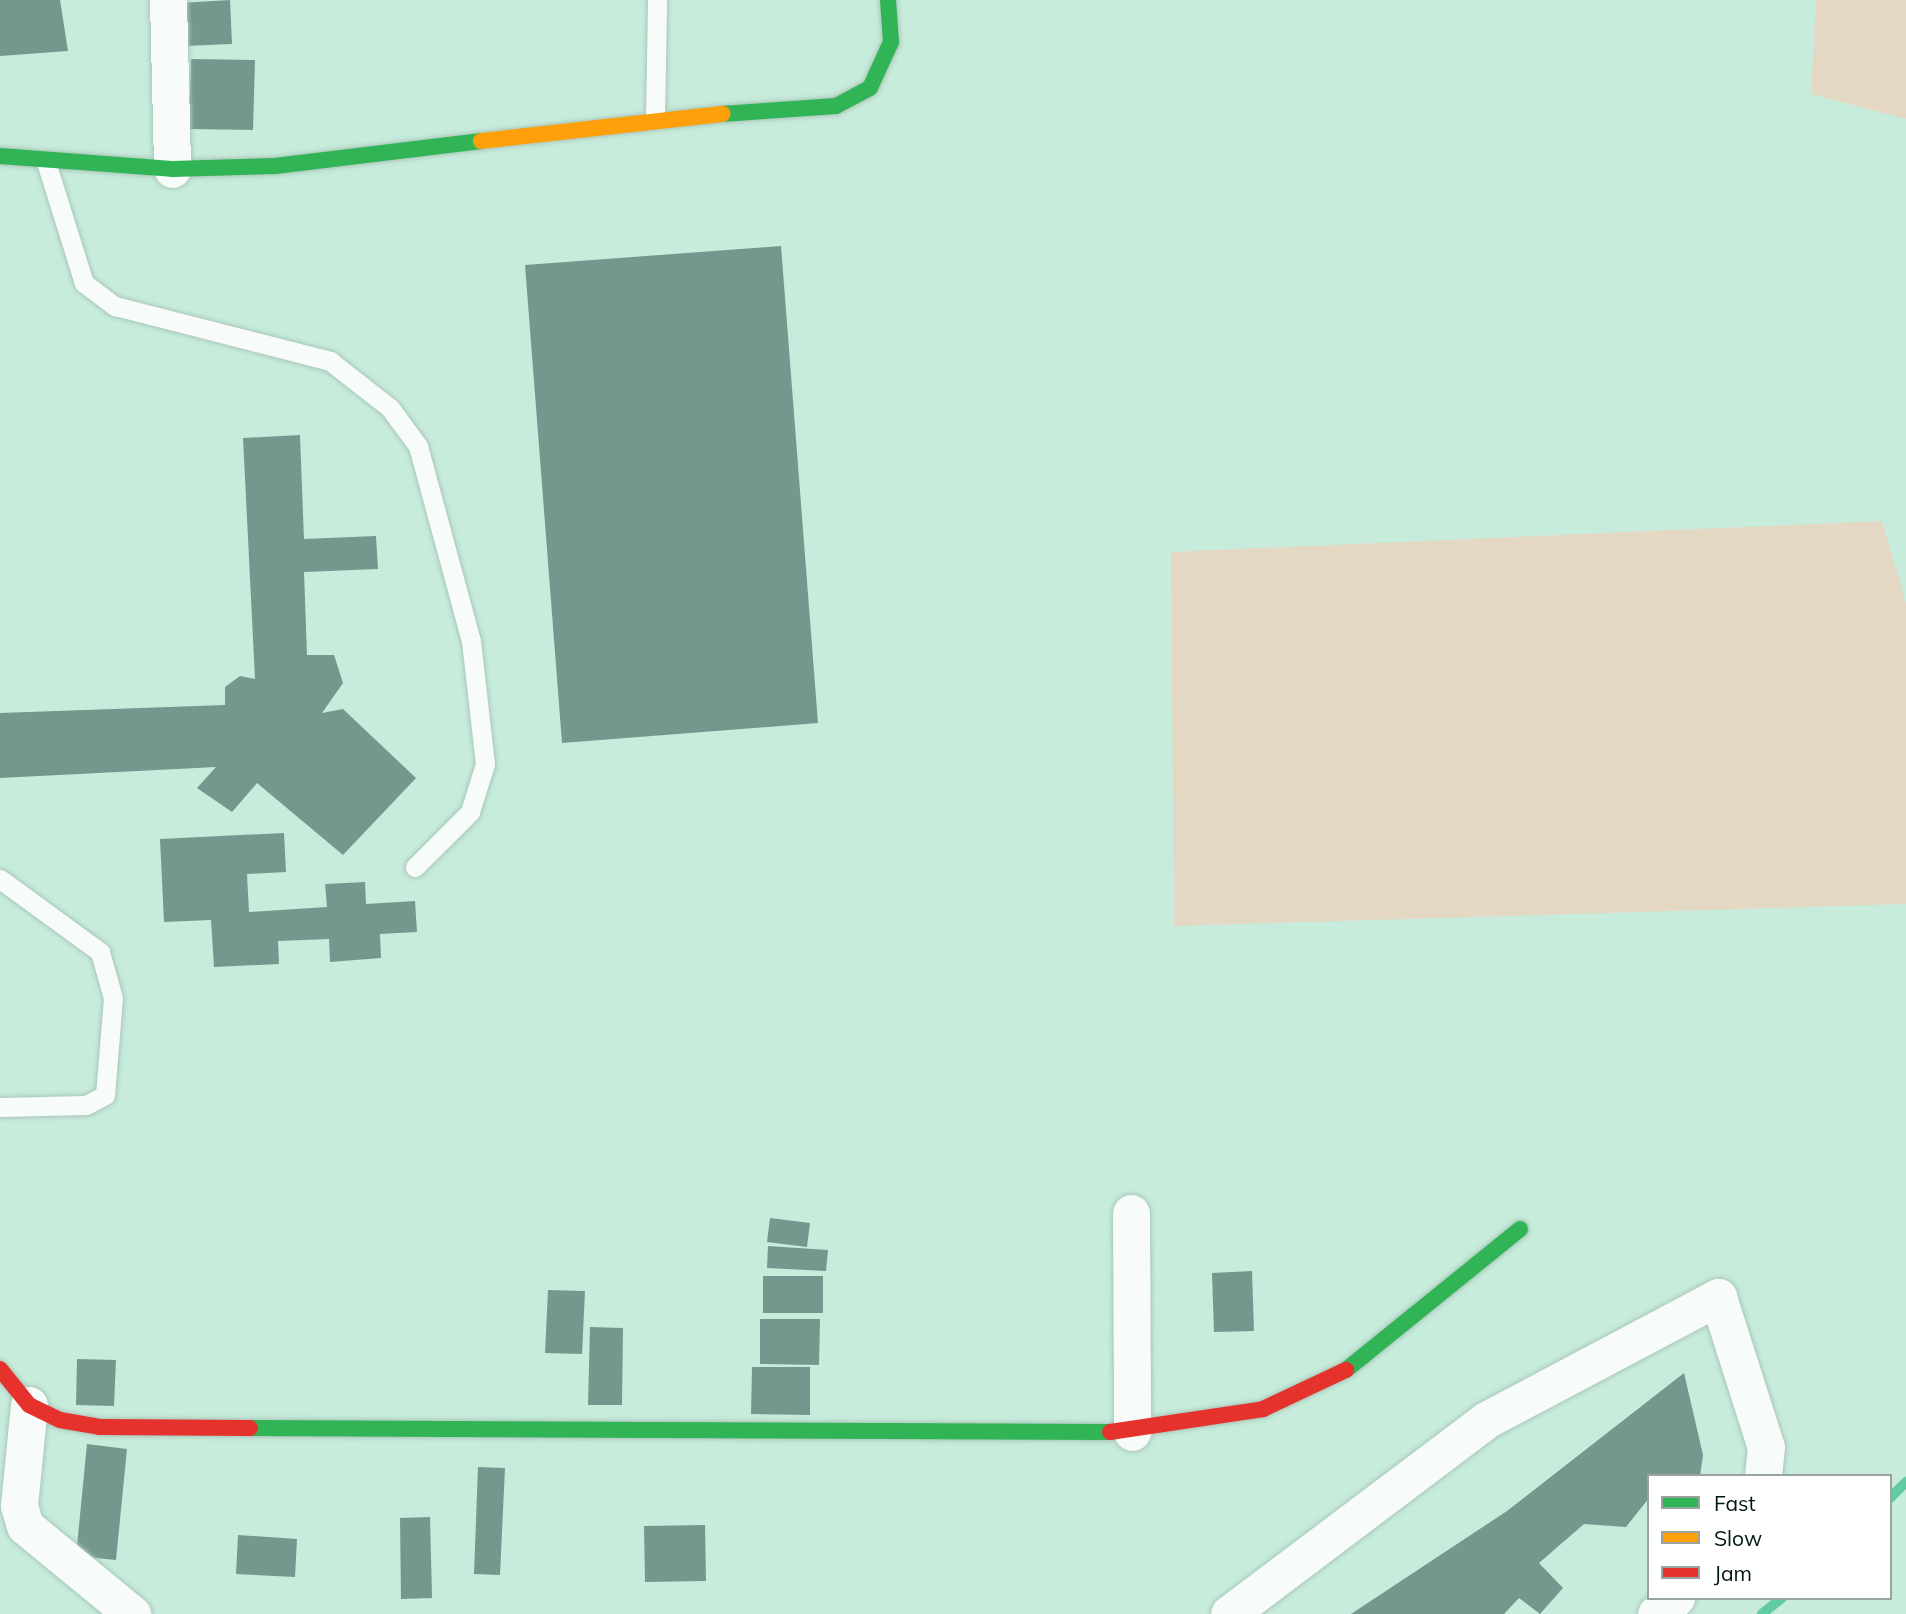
<!DOCTYPE html>
<style>
body{margin:0}
#map{position:relative;width:1906px;height:1614px;overflow:hidden;background:#c7ecdb;font-family:Mulish,sans-serif}
div>[style]{position:absolute}
.green>*{inset:0;background:#e4d8c4}
.stream>*{height:10px;margin:-5px;padding:0 5px;transform-origin:5px;border-radius:5px;background:#61cca4}
.building>*{inset:0;background:#76978e}
.roads{filter:drop-shadow(0 0 2px #aac6ba) drop-shadow(0 0 2px #aac6ba)}
.lane>*{height:19px;margin:-9.5px;padding:0 9.5px;transform-origin:9.5px;border-radius:9.5px;background:#f7fcfa}
.street>*{height:37px;margin:-18.5px;padding:0 18.5px;transform-origin:18.5px;border-radius:18.5px;background:#f7fcfa}
.fast>*{height:16px;margin:-8px;padding:0 8px;transform-origin:8px;border-radius:8px;background:#30b455}
.slow>*{height:16px;margin:-8px;padding:0 8px;transform-origin:8px;border-radius:8px;background:#ff9f0a}
.jam>*{height:16px;margin:-8px;padding:0 8px;transform-origin:8px;border-radius:8px;background:#e5322d}
span{translate:-50% -50%;white-space:nowrap;text-align:center;line-height:1.15;-webkit-text-stroke:5px #fff;paint-order:stroke}
.legend{position:absolute;left:1647px;top:1474px;width:245px;height:126px;box-sizing:border-box;background:#fff;border:2px solid #99a39f;margin:0;padding:9px 12px;list-style:none;font-size:21px;color:#00190e}
.legend li{display:flex;align-items:center;gap:14px;height:35px}
.legend b{width:35px;border:2px solid #99a39f}
</style>
<div id="map">
<div class="green">
<i style="clip-path:polygon(1816px 0,1906px 0,1906px 119px,1811px 94px)"></i>
<i style="clip-path:polygon(1882px 521px,1906px 603px,1906px 904px,1174px 926px,1171px 552px)"></i>
</div>
<div class="stream">
<i style="left:1890px;top:1498px;width:23px;rotate:-45deg"></i>
<i style="left:1762px;top:1614px;width:26px;rotate:-39deg"></i>
</div>
<div class="building">
<i style="clip-path:polygon(0 0,60px 0,68px 51px,0 56px)"></i>
<i style="clip-path:polygon(230px 0,232px 44px,184px 46px,181px 3px)"></i>
<i style="clip-path:polygon(191px 59px,255px 60px,253px 130px,189px 129px)"></i>
<i style="clip-path:polygon(781px 246px,818px 723px,562px 743px,525px 265px)"></i>
<i style="clip-path:polygon(300px 435px,304px 539px,376px 536px,378px 569px,304px 572px,307px 655px,334px 655px,343px 683px,322px 713px,343px 709px,416px 778px,343px 855px,257px 783px,232px 812px,197px 788px,216px 767px,0 778px,0 713px,225px 705px,225px 687px,240px 676px,255px 679px,243px 438px)"></i>
<i style="clip-path:polygon(284px 833px,286px 872px,247px 874px,249px 912px,327px 907px,325px 884px,365px 882px,366px 904px,415px 901px,417px 932px,380px 934px,381px 958px,330px 962px,329px 939px,278px 941px,279px 964px,214px 967px,211px 920px,164px 922px,160px 839px)"></i>
<i style="clip-path:polygon(770px 1218px,810px 1223px,807px 1247px,767px 1242px)"></i>
<i style="clip-path:polygon(768px 1246px,828px 1250px,826px 1271px,767px 1268px)"></i>
<i style="clip-path:polygon(1252px 1271px,1254px 1331px,1214px 1332px,1212px 1273px)"></i>
<i style="clip-path:polygon(763px 1276px,823px 1276px,823px 1313px,763px 1313px)"></i>
<i style="clip-path:polygon(548px 1290px,585px 1291px,582px 1354px,545px 1353px)"></i>
<i style="clip-path:polygon(760px 1319px,820px 1319px,819px 1365px,760px 1364px)"></i>
<i style="clip-path:polygon(590px 1327px,623px 1328px,622px 1405px,588px 1405px)"></i>
<i style="clip-path:polygon(77px 1359px,116px 1360px,114px 1406px,76px 1405px)"></i>
<i style="clip-path:polygon(752px 1367px,810px 1367px,810px 1415px,751px 1414px)"></i>
<i style="clip-path:polygon(1684px 1373px,1703px 1455px,1700px 1476px,1649px 1476px,1649px 1498px,1626px 1527px,1584px 1524px,1539px 1563px,1563px 1588px,1540px 1614px,1519px 1598px,1504px 1614px,1351px 1614px,1507px 1511px)"></i>
<i style="clip-path:polygon(87px 1444px,127px 1449px,116px 1560px,76px 1556px)"></i>
<i style="clip-path:polygon(478px 1467px,505px 1468px,500px 1575px,474px 1574px)"></i>
<i style="clip-path:polygon(430px 1517px,432px 1598px,401px 1599px,400px 1518px)"></i>
<i style="clip-path:polygon(705px 1525px,706px 1581px,645px 1582px,644px 1526px)"></i>
<i style="clip-path:polygon(238px 1535px,297px 1539px,295px 1577px,236px 1574px)"></i>
</div>
<div class="roads">
<div class="lane">
<i style="left:655px;top:119px;width:119px;rotate:-89deg"></i>
<i style="left:46px;top:162px;width:127px;rotate:72.6deg"></i>
<i style="left:84px;top:283px;width:39px;rotate:37deg"></i>
<i style="left:115px;top:306px;width:222px;rotate:14.3deg"></i>
<i style="left:330px;top:361px;width:76px;rotate:38.1deg"></i>
<i style="left:390px;top:408px;width:47px;rotate:53.6deg"></i>
<i style="left:418px;top:446px;width:202px;rotate:74.8deg"></i>
<i style="left:471px;top:641px;width:124px;rotate:83.5deg"></i>
<i style="left:485px;top:764px;width:50px;rotate:107.4deg"></i>
<i style="left:470px;top:812px;width:78px;rotate:135deg"></i>
<i style="left:0;top:879px;width:124px;rotate:36.1deg"></i>
<i style="left:100px;top:952px;width:48px;rotate:74.2deg"></i>
<i style="left:113px;top:998px;width:97px;rotate:94.7deg"></i>
<i style="left:105px;top:1095px;width:21px;rotate:152deg"></i>
<i style="left:86px;top:1105px;width:86px;rotate:178.7deg"></i>
</div>
<div class="street">
<i style="left:168px;top:0;width:169px;rotate:88.6deg"></i>
<i style="left:1131px;top:1213px;width:219px;rotate:89.7deg"></i>
<i style="left:29px;top:1405px;width:101px;rotate:95.7deg"></i>
<i style="left:19px;top:1506px;width:21px;rotate:73deg"></i>
<i style="left:25px;top:1526px;width:139px;rotate:39.4deg"></i>
<i style="left:1229px;top:1614px;width:322px;rotate:-37deg"></i>
<i style="left:1486px;top:1420px;width:263px;rotate:-27.9deg"></i>
<i style="left:1718px;top:1297px;width:157px;rotate:72.3deg"></i>
<i style="left:1766px;top:1447px;width:29px;rotate:96deg"></i>
<i style="left:1656px;top:1614px;width:26px;rotate:-39deg"></i>
</div>
<div class="fast">
<i style="left:722px;top:114px;width:114px;rotate:-4deg"></i>
<i style="left:836px;top:106px;width:38px;rotate:-28deg"></i>
<i style="left:870px;top:88px;width:51px;rotate:-65.5deg"></i>
<i style="left:891px;top:42px;width:42px;rotate:-94.1deg"></i>
<i style="left:0;top:156px;width:172px;rotate:4.3deg"></i>
<i style="left:172px;top:169px;width:103px;rotate:-1.7deg"></i>
<i style="left:275px;top:166px;width:208px;rotate:-6.9deg"></i>
<i style="left:1346px;top:1370px;width:224px;rotate:-39deg"></i>
<i style="left:250px;top:1428px;width:860px;rotate:0.27deg"></i>
</div>
<div class="slow">
<i style="left:481px;top:141px;width:243px;rotate:-6.4deg"></i>
</div>
<div class="jam">
<i style="left:0;top:1369px;width:46px;rotate:51.1deg"></i>
<i style="left:29px;top:1405px;width:34px;rotate:26deg"></i>
<i style="left:60px;top:1420px;width:40px;rotate:10deg"></i>
<i style="left:99px;top:1427px;width:151px;rotate:0.4deg"></i>
<i style="left:1110px;top:1432px;width:155px;rotate:-8.5deg"></i>
<i style="left:1263px;top:1409px;width:92px;rotate:-25.2deg"></i>
</div>
</div>
<ul class="legend">
<li><b style="height:9px;background:#30b455"></b>Fast</li>
<li><b style="height:9px;background:#ff9f0a"></b>Slow</li>
<li><b style="height:9px;background:#e5322d"></b>Jam</li>
</ul>
</div>
